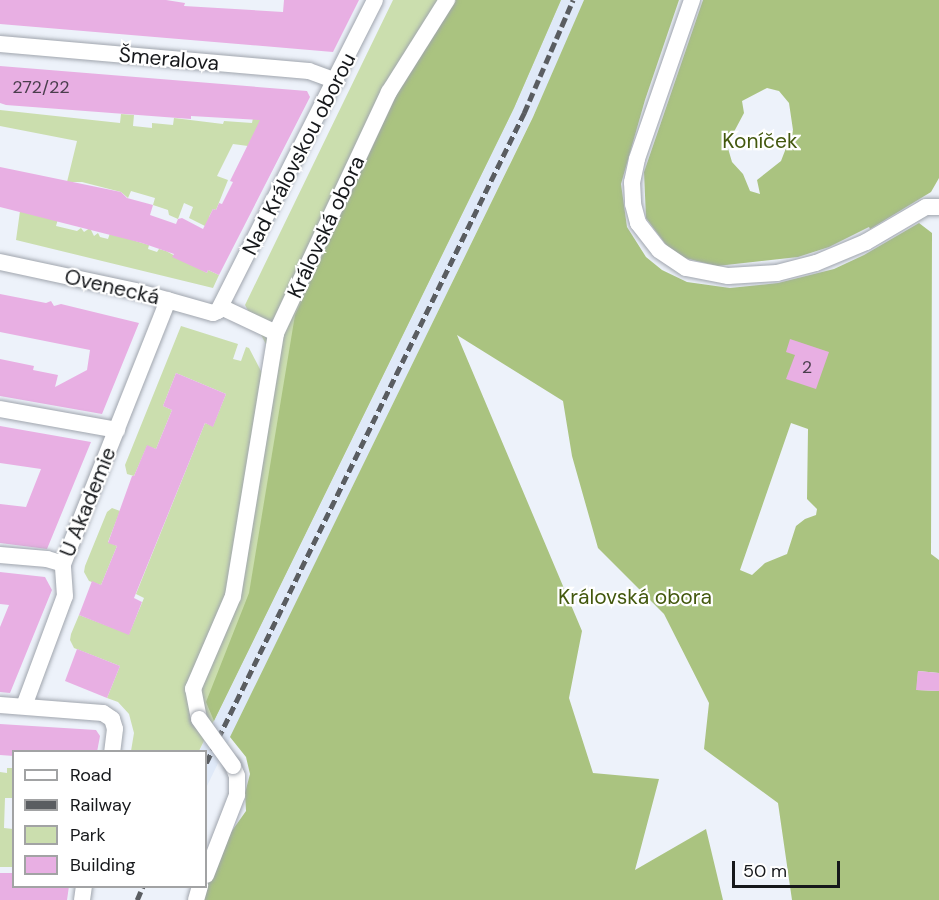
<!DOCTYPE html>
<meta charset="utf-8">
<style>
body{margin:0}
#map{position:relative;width:939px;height:900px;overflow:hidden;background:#edf2fa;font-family:"DM Sans",sans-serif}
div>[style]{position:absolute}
.built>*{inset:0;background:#dfe9f8}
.green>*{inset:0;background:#cbdeae}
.forest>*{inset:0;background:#aac380}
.building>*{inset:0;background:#e8afe3}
.roads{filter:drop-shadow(0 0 2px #a0a5ad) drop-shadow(0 0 2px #a0a5ad)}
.street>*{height:16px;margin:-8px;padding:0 8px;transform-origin:8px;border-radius:8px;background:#fff}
.rail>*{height:4.5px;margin-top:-2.25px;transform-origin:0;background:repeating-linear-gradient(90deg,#5a5d61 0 9px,transparent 0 13.5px)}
.bridges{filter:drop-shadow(0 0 2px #a0a5ad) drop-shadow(0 0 2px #a0a5ad)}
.street-bridge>*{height:16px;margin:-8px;padding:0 8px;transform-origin:8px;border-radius:8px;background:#fff}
span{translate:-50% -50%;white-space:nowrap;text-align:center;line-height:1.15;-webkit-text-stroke:4.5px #fff;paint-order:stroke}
.number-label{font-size:18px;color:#4a3e4d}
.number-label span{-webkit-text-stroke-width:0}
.street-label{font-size:21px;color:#16181b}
.park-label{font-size:21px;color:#43580e}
.legend{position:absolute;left:12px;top:750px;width:195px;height:138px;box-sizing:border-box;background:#fff;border:2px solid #a2a3a4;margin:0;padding:8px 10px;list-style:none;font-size:18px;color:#16181b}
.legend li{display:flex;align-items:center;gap:12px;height:30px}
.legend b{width:30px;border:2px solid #a2a3a4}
.scale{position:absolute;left:732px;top:861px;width:108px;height:27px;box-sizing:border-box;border:3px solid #16181b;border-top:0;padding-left:8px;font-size:18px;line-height:21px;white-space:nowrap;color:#16181b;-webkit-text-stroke:4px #fff;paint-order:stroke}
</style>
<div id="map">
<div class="built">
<i style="clip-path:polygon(561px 0,584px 0,555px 71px,206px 788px,206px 752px,199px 752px,514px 108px)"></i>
</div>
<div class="green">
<i style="clip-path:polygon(393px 0,561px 0,514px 108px,199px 751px,131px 751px,134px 733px,129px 714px,118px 702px,107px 698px,120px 666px,74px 648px,70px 640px,71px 634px,79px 615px,129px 634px,144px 598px,136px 594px,205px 423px,213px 426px,226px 394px,176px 373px,163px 406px,172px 410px,156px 449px,147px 446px,134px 476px,127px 474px,125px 465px,181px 326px,238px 344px,233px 359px,241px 361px,246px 347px,249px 348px,262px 373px,268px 348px,245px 305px)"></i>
<i style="clip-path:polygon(0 110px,120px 123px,121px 114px,134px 115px,133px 126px,152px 128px,152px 123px,173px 125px,174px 118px,223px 124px,224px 121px,252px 123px,253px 118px,263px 116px,248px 146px,233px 144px,217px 176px,228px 180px,216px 210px,213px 209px,209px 217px,209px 228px,189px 218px,193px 207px,184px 203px,178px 219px,169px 215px,168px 210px,153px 205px,155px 198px,131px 191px,128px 198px,121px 192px,82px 182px,67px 182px,77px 141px,0 126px)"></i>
<i style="clip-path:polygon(20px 211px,58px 219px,56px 226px,77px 231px,81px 228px,84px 232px,90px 228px,94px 236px,98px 233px,100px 237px,108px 239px,110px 233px,142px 243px,149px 245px,148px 249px,157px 252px,159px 249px,166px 251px,207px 273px,208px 270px,219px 275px,213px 288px,16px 240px)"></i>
<i style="clip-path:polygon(112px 508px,120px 511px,108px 542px,117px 546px,101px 585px,89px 581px,84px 572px,85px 566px,107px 512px)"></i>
<i style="clip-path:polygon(7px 768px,13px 768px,13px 798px,5px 798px,4px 828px,13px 829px,13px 867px,0 867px,0 772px,7px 773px)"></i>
</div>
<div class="forest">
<i style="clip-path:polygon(456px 0,561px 0,514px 108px,214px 721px,206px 702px,249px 593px,295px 315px,398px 91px)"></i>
<i style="clip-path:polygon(evenodd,584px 0,679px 0,645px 100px,621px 184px,627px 227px,646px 257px,662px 270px,687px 282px,730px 288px,778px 283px,834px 269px,864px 255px,919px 223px,932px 233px,931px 554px,939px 560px,939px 673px,918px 671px,917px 690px,939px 691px,939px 900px,792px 900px,778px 803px,704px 749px,709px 703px,664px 614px,598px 548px,572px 456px,563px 401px,457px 335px,582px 631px,569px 698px,593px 773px,659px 779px,635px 870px,706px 829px,723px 900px,200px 900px,229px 835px,246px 811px,245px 793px,250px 774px,246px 757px,230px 737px,533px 117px,584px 0,791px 423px,808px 429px,807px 499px,817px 509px,816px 515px,805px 519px,796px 526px,787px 554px,765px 563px,752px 575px,740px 570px,791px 423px)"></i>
<i style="clip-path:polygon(evenodd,703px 0,939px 0,939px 178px,931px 192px,870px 229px,869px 227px,829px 247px,798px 257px,717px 266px,685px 258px,667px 246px,646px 218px,644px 172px,703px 0,767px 88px,779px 91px,789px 103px,793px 130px,781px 161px,757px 180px,760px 194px,750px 191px,743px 174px,732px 162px,727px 145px,744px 113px,742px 101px,767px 88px)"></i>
</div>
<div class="building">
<i style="clip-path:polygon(0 0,166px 0,185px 3px,184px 6px,283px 12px,284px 0,359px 0,333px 52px,0 24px)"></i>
<i style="clip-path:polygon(0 66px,307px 91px,310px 97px,219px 275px,208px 270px,207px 273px,172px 257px,174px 254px,142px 243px,0 207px,0 167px,121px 192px,127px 198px,153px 205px,150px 215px,176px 224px,178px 219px,182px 218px,203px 229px,213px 209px,216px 210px,219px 203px,222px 204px,233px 182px,230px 181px,260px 120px,191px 116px,191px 119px,6px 105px,0 103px)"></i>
<i style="clip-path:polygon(0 294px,46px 303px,51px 301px,54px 306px,61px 304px,139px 323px,102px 414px,0 396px,0 359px,34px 366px,33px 370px,58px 375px,55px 387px,87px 370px,90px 350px,0 332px)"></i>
<i style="clip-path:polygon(790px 339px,829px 352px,816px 389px,786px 379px,795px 355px,786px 352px)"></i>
<i style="clip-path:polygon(176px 373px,226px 394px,213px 427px,205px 423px,134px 598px,142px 602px,129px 635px,79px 615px,92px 581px,101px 585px,117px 546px,108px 543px,132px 476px,134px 476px,147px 445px,156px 449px,172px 410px,163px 406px)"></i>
<i style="clip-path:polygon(0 426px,91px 442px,47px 549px,0 543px,0 504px,26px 507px,41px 469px,0 463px)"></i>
<i style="clip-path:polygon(0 572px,45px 577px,52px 590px,10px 693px,0 692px,0 627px,9px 605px,0 604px)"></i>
<i style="clip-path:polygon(77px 649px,120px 666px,107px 698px,65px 681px)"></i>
<i style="clip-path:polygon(918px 671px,939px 673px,939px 691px,916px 690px)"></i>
<i style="clip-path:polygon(0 724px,96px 730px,100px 736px,97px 752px,14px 752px,14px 756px,0 755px)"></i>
<i style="clip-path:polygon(0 873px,14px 873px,14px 886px,69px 886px,67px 900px,0 900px)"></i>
</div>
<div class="roads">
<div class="street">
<i style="left:692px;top:0;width:168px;rotate:109.1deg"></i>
<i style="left:637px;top:159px;width:24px;rotate:102deg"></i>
<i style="left:632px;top:182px;width:22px;rotate:87deg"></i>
<i style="left:633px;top:204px;width:20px;rotate:75deg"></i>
<i style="left:638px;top:223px;width:34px;rotate:52deg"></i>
<i style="left:659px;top:250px;width:32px;rotate:34deg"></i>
<i style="left:686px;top:268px;width:43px;rotate:10.8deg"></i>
<i style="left:728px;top:276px;width:49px;rotate:-3.5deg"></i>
<i style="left:777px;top:273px;width:40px;rotate:-14.4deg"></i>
<i style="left:816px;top:263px;width:54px;rotate:-22.8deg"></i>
<i style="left:866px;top:242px;width:69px;rotate:-30.3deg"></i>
<i style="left:926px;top:207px;width:13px"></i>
<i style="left:0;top:44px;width:310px;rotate:5deg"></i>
<i style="left:309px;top:71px;width:29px;rotate:20deg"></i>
<i style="left:0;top:262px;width:138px;rotate:12.1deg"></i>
<i style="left:135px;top:291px;width:81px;rotate:15.8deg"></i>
<i style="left:213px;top:313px;width:5px;rotate:-22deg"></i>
<i style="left:218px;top:311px;width:348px;rotate:-63.2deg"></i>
<i style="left:221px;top:307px;width:61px;rotate:25.3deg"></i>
<i style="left:0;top:409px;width:119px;rotate:10.2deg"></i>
<i style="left:0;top:555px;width:47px;rotate:4.9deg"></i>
<i style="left:47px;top:559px;width:17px;rotate:17deg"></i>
<i style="left:0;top:705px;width:103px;rotate:4.4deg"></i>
<i style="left:103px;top:713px;width:11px;rotate:34deg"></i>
<i style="left:112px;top:719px;width:10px;rotate:73deg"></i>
<i style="left:115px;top:729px;width:23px;rotate:97deg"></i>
<i style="left:24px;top:706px;width:117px;rotate:-69.6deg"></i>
<i style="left:65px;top:596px;width:32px;rotate:-94deg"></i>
<i style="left:63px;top:564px;width:284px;rotate:-68.3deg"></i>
<i style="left:199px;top:719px;width:31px;rotate:-101deg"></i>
<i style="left:193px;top:689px;width:101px;rotate:-66.7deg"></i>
<i style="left:233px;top:596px;width:266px;rotate:-80.7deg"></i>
<i style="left:276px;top:333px;width:266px;rotate:-64.9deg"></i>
<i style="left:389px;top:92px;width:109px;rotate:-57.8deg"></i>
<i style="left:206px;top:875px;width:86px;rotate:-68.8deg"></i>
<i style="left:237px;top:795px;width:19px;rotate:-90deg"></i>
<i style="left:237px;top:776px;width:11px;rotate:-112deg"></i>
<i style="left:82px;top:900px;width:14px;rotate:-82deg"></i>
<i style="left:196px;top:900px;width:15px;rotate:-74deg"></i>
</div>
</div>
<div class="rail">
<i style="left:206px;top:763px;width:724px;rotate:-63.93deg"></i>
<i style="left:524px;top:113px;width:123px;rotate:-66.6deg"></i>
<i style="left:137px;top:900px;width:15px;rotate:-67deg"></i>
</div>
<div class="bridges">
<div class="street-bridge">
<i style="left:199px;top:719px;width:58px;rotate:54.1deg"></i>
</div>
</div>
<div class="number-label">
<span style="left:41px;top:87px">272/22</span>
<span style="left:807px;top:367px">2</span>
</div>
<div class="street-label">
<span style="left:169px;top:59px;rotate:5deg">Šmeralova</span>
<span style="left:299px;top:154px;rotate:-63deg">Nad Královskou oborou</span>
<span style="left:326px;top:227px;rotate:-65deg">Královská obora</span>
<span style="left:112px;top:287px;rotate:13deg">Ovenecká</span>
<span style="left:88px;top:502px;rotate:-68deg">U Akademie</span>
</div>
<div class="park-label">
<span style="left:760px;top:141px">Koníček</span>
<span style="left:635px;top:597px">Královská obora</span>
</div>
<ul class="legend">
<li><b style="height:8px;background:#fff"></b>Road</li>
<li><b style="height:8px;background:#5a5d61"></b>Railway</li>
<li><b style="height:16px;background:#cbdeae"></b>Park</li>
<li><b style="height:16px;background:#e8afe3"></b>Building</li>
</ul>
<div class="scale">50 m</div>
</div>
